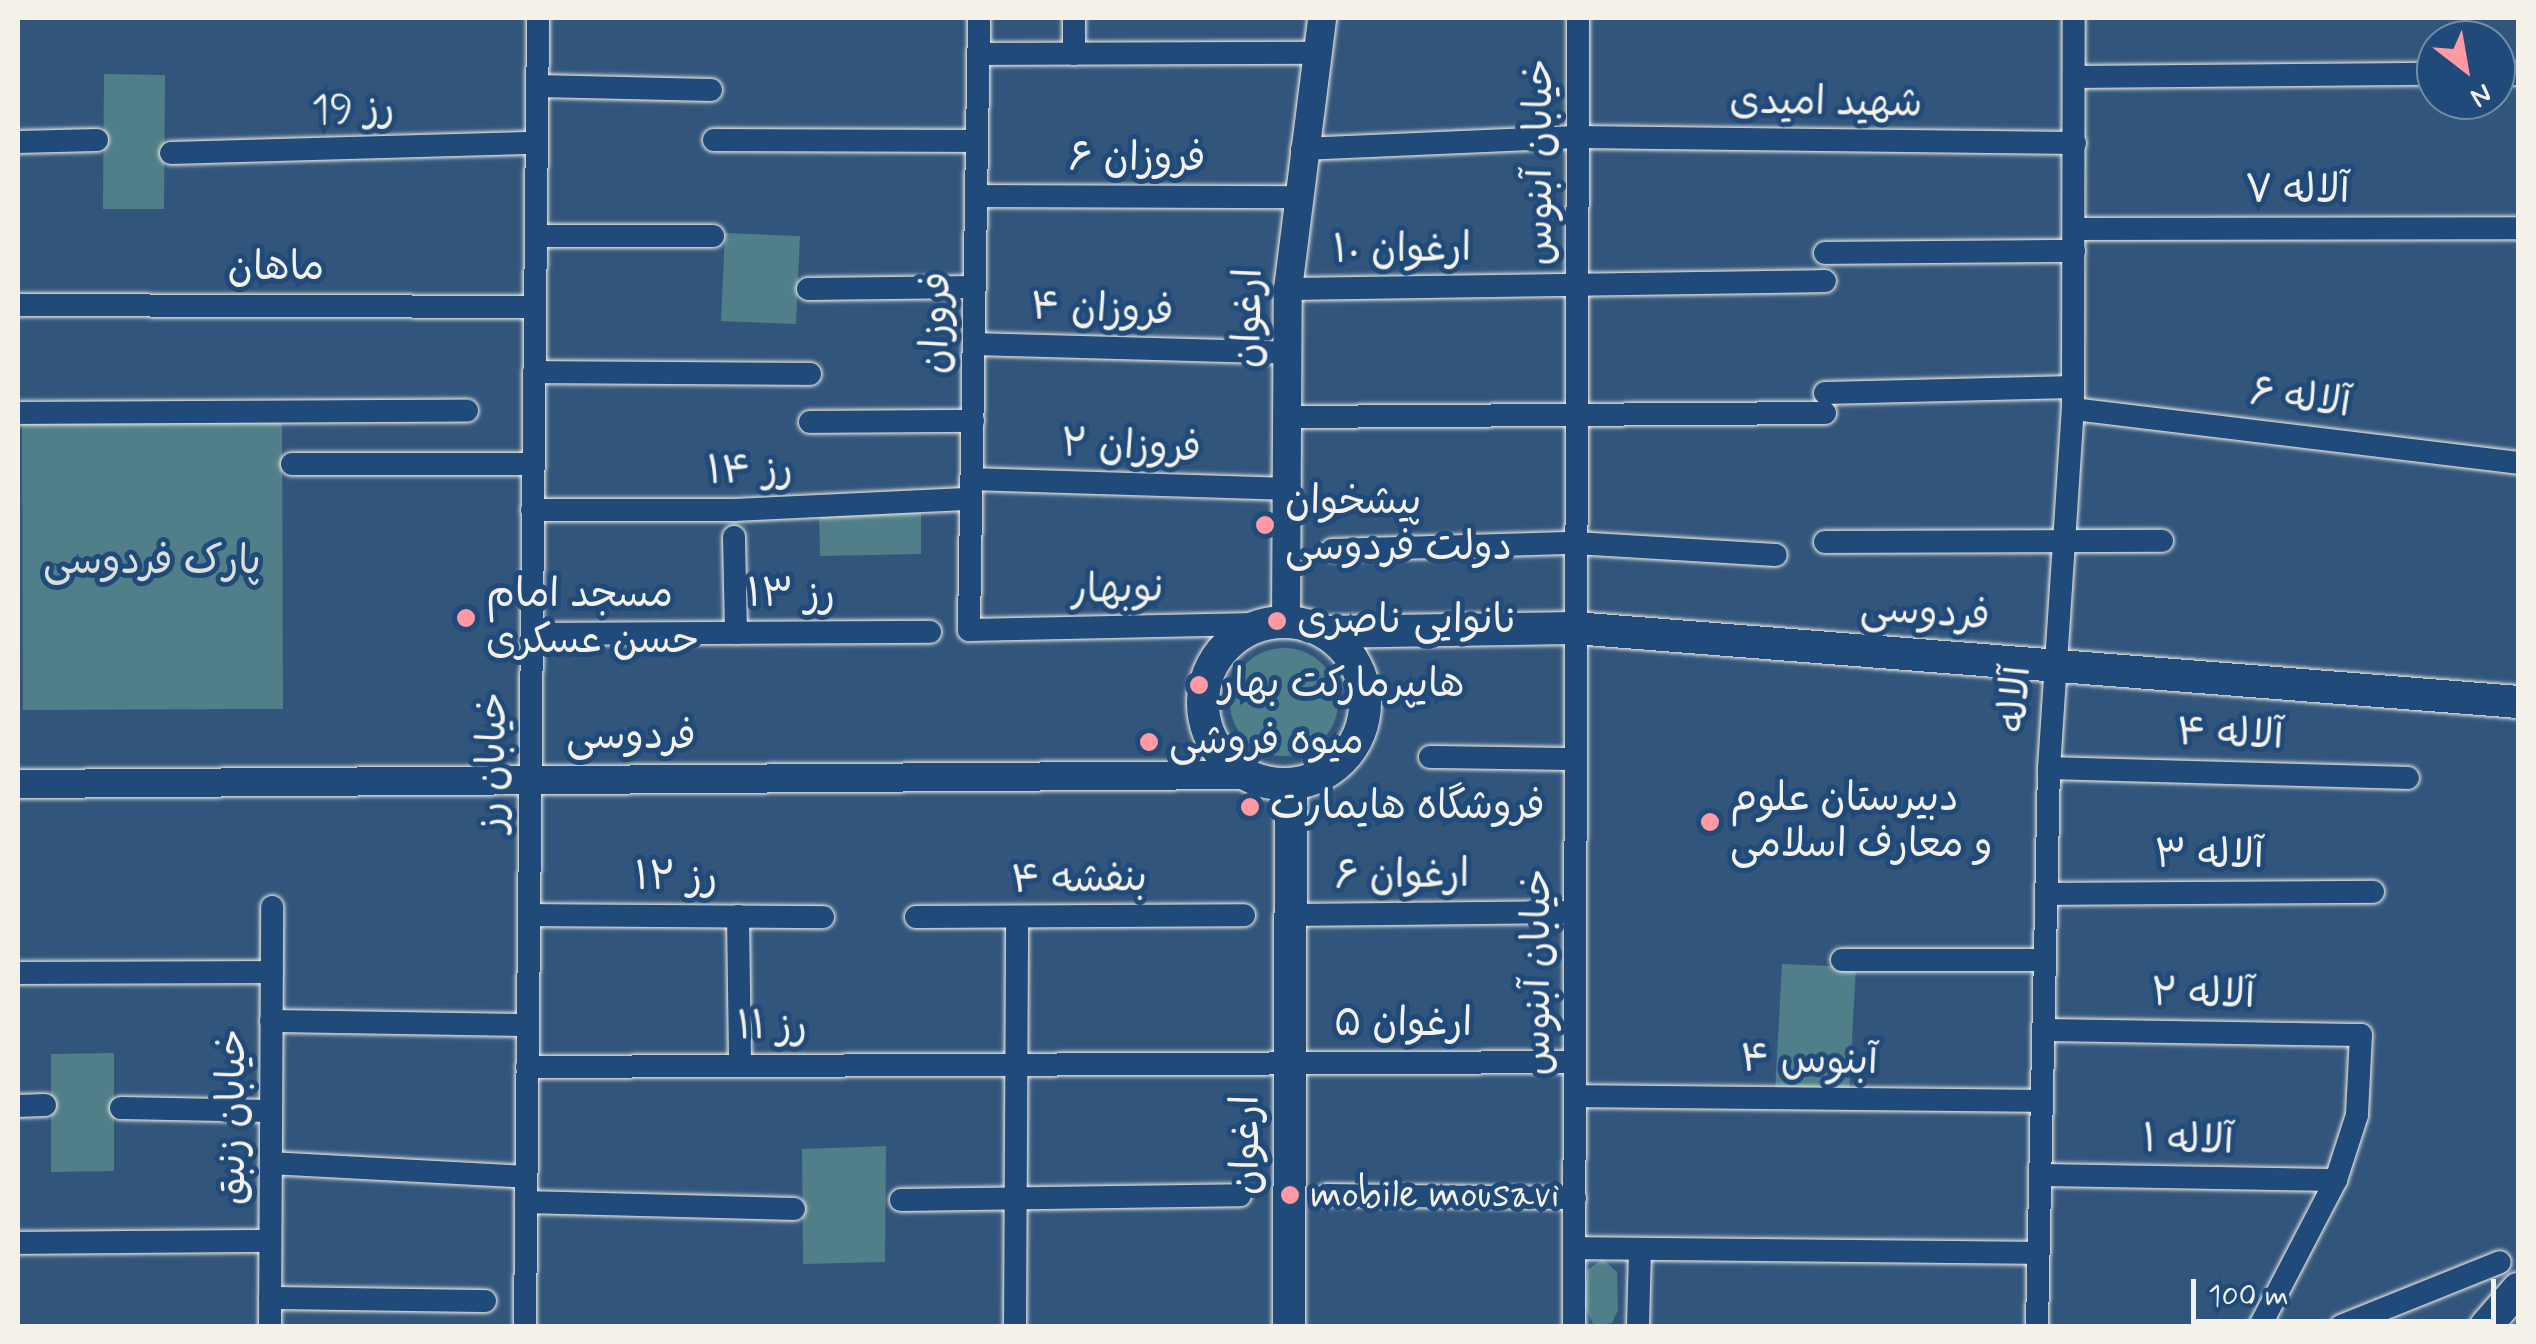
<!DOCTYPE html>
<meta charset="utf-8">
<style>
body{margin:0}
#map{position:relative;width:2536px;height:1344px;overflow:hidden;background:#32557b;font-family:Mynerve,"Playpen Sans Arabic",sans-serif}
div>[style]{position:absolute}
.green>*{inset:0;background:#507f89}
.round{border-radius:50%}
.roads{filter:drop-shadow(0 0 2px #f4f1e8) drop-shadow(0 0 2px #f4f1e8)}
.minor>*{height:22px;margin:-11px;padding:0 11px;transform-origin:11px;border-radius:11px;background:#1f4a7a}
.tertiary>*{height:28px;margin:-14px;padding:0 14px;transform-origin:14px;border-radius:14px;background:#1f4a7a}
.secondary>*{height:32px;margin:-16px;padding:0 16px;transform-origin:16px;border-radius:16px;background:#1f4a7a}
.secondary>.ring{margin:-16px;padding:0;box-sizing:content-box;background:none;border:32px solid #1f4a7a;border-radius:50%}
.dots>*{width:28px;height:28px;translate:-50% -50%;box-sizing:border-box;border:5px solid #1f4a7a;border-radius:50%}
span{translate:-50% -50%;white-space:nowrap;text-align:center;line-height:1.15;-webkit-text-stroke:10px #1f4a7a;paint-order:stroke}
.street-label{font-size:40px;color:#f4f1e8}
.poi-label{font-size:40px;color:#f4f1e8}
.left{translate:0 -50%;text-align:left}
.park-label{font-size:40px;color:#dbe0da}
.frame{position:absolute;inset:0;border:20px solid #f4f1e8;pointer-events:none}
.north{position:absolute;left:2416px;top:20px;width:100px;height:100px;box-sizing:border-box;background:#1f4a7a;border:2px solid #748da6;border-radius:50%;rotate:149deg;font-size:28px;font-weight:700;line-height:40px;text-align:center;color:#f4f1e8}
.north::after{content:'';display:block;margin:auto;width:35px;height:45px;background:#ff9aa2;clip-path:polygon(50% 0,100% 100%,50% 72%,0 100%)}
.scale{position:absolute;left:2191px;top:1279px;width:305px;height:45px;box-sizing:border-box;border:5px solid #f4f1e8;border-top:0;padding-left:12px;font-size:30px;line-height:35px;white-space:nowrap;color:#f4f1e8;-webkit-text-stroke:8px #1f4a7a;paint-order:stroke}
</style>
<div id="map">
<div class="green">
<i style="clip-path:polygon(104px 74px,165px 75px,164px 209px,103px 209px)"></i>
<i style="clip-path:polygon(725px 233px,800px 236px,796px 324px,721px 321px)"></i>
<i style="clip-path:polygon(282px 414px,283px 709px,23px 710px,22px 415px)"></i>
<i style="clip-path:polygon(921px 506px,921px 554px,820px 556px,819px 508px)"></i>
<i class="round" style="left:1230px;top:648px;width:108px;height:108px"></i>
<i style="clip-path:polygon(1782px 964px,1856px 967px,1849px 1095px,1775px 1092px)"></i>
<i style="clip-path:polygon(114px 1053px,114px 1171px,51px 1172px,51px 1054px)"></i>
<i style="clip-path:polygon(886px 1146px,885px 1262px,803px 1264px,802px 1149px)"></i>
<i style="clip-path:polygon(1603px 1259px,1617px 1272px,1618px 1310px,1612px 1323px,1594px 1326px,1585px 1307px,1587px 1270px)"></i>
</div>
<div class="roads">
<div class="minor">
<i style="left:979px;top:18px;width:612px;rotate:90.94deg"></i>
<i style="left:969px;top:630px;width:298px;rotate:-1.2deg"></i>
<i style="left:978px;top:54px;width:336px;rotate:-0.2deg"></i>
<i style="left:1074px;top:54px;width:36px;rotate:-90deg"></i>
<i style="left:2496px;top:74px;width:22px"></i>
<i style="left:2074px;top:77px;width:362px;rotate:-0.5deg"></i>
<i style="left:538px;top:86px;width:173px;rotate:1.3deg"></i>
<i style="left:714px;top:140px;width:263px;rotate:0.2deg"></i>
<i style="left:18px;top:142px;width:79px;rotate:-1.5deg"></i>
<i style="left:1302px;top:149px;width:275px;rotate:-2.5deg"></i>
<i style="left:1577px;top:137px;width:498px;rotate:0.7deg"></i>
<i style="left:171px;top:153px;width:366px;rotate:-1.6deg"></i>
<i style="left:976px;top:196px;width:321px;rotate:0.2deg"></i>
<i style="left:2075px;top:229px;width:443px;rotate:-0.1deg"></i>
<i style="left:536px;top:236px;width:177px"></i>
<i style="left:1825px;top:253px;width:249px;rotate:-0.5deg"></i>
<i style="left:808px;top:289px;width:167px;rotate:-0.7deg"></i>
<i style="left:1288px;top:289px;width:537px;rotate:-0.85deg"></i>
<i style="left:18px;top:305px;width:517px;rotate:0.22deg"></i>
<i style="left:974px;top:344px;width:315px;rotate:1.6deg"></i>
<i style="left:534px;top:372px;width:276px;rotate:0.4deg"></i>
<i style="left:1825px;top:393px;width:248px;rotate:-1.4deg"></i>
<i style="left:2073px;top:409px;width:448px;rotate:6.9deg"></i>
<i style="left:18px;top:413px;width:449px;rotate:-0.3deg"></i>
<i style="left:1292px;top:417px;width:533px;rotate:-0.43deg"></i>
<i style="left:810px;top:422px;width:163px;rotate:-0.4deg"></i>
<i style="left:292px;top:464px;width:242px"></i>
<i style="left:972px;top:479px;width:316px;rotate:1.8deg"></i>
<i style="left:532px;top:510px;width:202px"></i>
<i style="left:734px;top:510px;width:237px;rotate:-2.7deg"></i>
<i style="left:734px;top:537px;width:96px;rotate:88.8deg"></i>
<i style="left:1825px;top:542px;width:337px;rotate:-0.2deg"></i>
<i style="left:1332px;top:550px;width:243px;rotate:-1.7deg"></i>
<i style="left:1575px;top:543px;width:201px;rotate:3.4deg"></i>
<i style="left:532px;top:634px;width:398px;rotate:-0.3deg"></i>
<i style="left:1430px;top:757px;width:145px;rotate:0.8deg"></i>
<i style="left:2049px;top:768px;width:359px;rotate:1.6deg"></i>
<i style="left:2046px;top:894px;width:327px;rotate:-0.4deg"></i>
<i style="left:529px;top:915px;width:294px;rotate:0.4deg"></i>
<i style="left:1290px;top:915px;width:285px;rotate:-0.6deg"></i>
<i style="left:738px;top:916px;width:138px;rotate:89.2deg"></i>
<i style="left:916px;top:917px;width:328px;rotate:-0.3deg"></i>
<i style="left:1842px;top:960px;width:203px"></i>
<i style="left:18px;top:973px;width:254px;rotate:-0.2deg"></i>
<i style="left:271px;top:1021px;width:256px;rotate:0.9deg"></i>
<i style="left:2043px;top:1030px;width:318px;rotate:0.9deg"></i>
<i style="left:2361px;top:1035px;width:80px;rotate:92.9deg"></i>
<i style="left:2357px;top:1115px;width:68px;rotate:107.9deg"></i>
<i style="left:2336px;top:1180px;width:165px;rotate:117.5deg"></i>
<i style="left:527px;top:1067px;width:1048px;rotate:-0.27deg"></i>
<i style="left:1575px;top:1096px;width:467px;rotate:0.6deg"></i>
<i style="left:18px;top:1106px;width:27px;rotate:-2deg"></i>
<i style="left:121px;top:1108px;width:150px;rotate:1.1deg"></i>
<i style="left:271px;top:1163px;width:255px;rotate:3.1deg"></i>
<i style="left:2040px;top:1175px;width:296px;rotate:1deg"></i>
<i style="left:1327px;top:1195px;width:248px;rotate:0.7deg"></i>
<i style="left:901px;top:1200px;width:339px;rotate:-0.8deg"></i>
<i style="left:526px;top:1202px;width:268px;rotate:1.5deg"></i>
<i style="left:18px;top:1243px;width:252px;rotate:-0.5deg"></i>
<i style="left:1575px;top:1248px;width:463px;rotate:0.6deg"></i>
<i style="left:270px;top:1298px;width:215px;rotate:0.8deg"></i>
<i style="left:270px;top:1326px;width:419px;rotate:-89.7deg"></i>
<i style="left:525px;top:1326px;width:1308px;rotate:-89.43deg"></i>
<i style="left:1015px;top:1326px;width:408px;rotate:-89.7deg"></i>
<i style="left:1574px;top:1326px;width:1308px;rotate:-89.82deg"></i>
<i style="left:1638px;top:1326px;width:77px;rotate:-88.5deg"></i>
<i style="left:2037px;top:1326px;width:558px;rotate:-88.77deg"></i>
<i style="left:2049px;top:768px;width:360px;rotate:-86.2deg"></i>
<i style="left:2073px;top:409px;width:391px;rotate:-89.9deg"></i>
<i style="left:2341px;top:1326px;width:171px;rotate:-21.9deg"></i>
</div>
<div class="tertiary">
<i style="left:1286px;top:622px;width:333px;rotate:-89.7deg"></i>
<i style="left:1288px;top:289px;width:273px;rotate:-82.8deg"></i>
<i style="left:18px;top:784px;width:1227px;rotate:-0.42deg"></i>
</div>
<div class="secondary">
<i class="ring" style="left:1203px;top:622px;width:130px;height:130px"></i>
<i style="left:1324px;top:632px;width:250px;rotate:-0.9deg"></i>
<i style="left:1574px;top:628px;width:947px;rotate:4.48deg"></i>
<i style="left:1289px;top:1326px;width:542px;rotate:-89.79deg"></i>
<i style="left:2486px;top:1326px;width:49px;rotate:-49.1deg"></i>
</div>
</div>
<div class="dots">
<i style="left:1265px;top:525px;background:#ff9aa2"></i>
<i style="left:466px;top:618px;background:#ff9aa2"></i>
<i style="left:1277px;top:621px;background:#ff9aa2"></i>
<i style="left:1199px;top:685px;background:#ff9aa2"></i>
<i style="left:1149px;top:742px;background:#ff9aa2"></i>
<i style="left:1250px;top:807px;background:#ff9aa2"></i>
<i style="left:1710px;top:822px;background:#ff9aa2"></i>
<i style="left:1290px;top:1195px;background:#ff9aa2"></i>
</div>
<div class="street-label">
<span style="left:1826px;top:103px;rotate:1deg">شهید امیدی</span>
<span style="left:353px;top:110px;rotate:-2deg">رز 19</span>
<span style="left:1137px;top:159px">فروزان ۶</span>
<span style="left:1540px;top:162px;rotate:-90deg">خیابان آبنوس</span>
<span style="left:2297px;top:191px">آلاله ۷</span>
<span style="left:1402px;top:250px;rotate:-1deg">ارغوان ۱۰</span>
<span style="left:276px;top:268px">ماهان</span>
<span style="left:1102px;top:310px;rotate:2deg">فروزان ۴</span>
<span style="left:1249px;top:318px;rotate:-89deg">ارغوان</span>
<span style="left:937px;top:323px;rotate:-89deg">فروزان</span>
<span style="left:2300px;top:399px;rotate:7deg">آلاله ۶</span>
<span style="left:1131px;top:447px;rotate:2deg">فروزان ۲</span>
<span style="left:750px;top:471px;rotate:-2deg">رز ۱۴</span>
<span style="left:1117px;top:590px;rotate:-1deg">نوبهار</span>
<span style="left:791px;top:595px">رز ۱۳</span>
<span style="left:1925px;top:613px;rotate:4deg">فردوسی</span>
<span style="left:2016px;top:699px;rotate:-86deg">آلاله</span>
<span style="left:2230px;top:735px;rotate:2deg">آلاله ۴</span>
<span style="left:631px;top:737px">فردوسی</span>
<span style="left:493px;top:762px;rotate:-89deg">خیابان رز</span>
<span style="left:2209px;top:856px">آلاله ۳</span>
<span style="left:1402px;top:876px;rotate:-1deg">ارغوان ۶</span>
<span style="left:676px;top:878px">رز ۱۲</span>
<span style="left:1079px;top:880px;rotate:-1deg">بنفشه ۴</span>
<span style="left:1538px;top:972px;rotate:-90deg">خیابان آبنوس</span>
<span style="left:2203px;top:995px;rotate:1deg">آلاله ۲</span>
<span style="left:1403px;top:1024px">ارغوان ۵</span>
<span style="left:772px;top:1027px;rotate:-1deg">رز ۱۱</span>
<span style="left:1809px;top:1061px;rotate:1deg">آبنوس ۴</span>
<span style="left:233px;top:1117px;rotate:-90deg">خیابان زنبق</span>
<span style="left:2188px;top:1141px;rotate:1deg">آلاله ۱</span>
<span style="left:1247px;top:1145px;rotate:-90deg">ارغوان</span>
</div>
<div class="poi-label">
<span class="left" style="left:1285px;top:525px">پیشخوان<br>دولت فردوسی</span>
<span class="left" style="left:486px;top:618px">مسجد امام<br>حسن عسکری</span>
<span class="left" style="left:1297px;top:621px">نانوایی ناصری</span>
<span class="left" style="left:1219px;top:685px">هایپرمارکت بهار</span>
<span class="left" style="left:1169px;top:742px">میوه فروشی</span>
<span class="left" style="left:1730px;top:822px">دبیرستان علوم<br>و معارف اسلامی</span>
<span class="left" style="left:1270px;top:807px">فروشگاه هایمارت</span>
<span class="left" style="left:1310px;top:1195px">mobile mousavi</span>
</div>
<div class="park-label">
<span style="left:152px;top:562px">پارک فردوسی</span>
</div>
<div class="frame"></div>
<div class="north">N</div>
<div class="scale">100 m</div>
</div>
